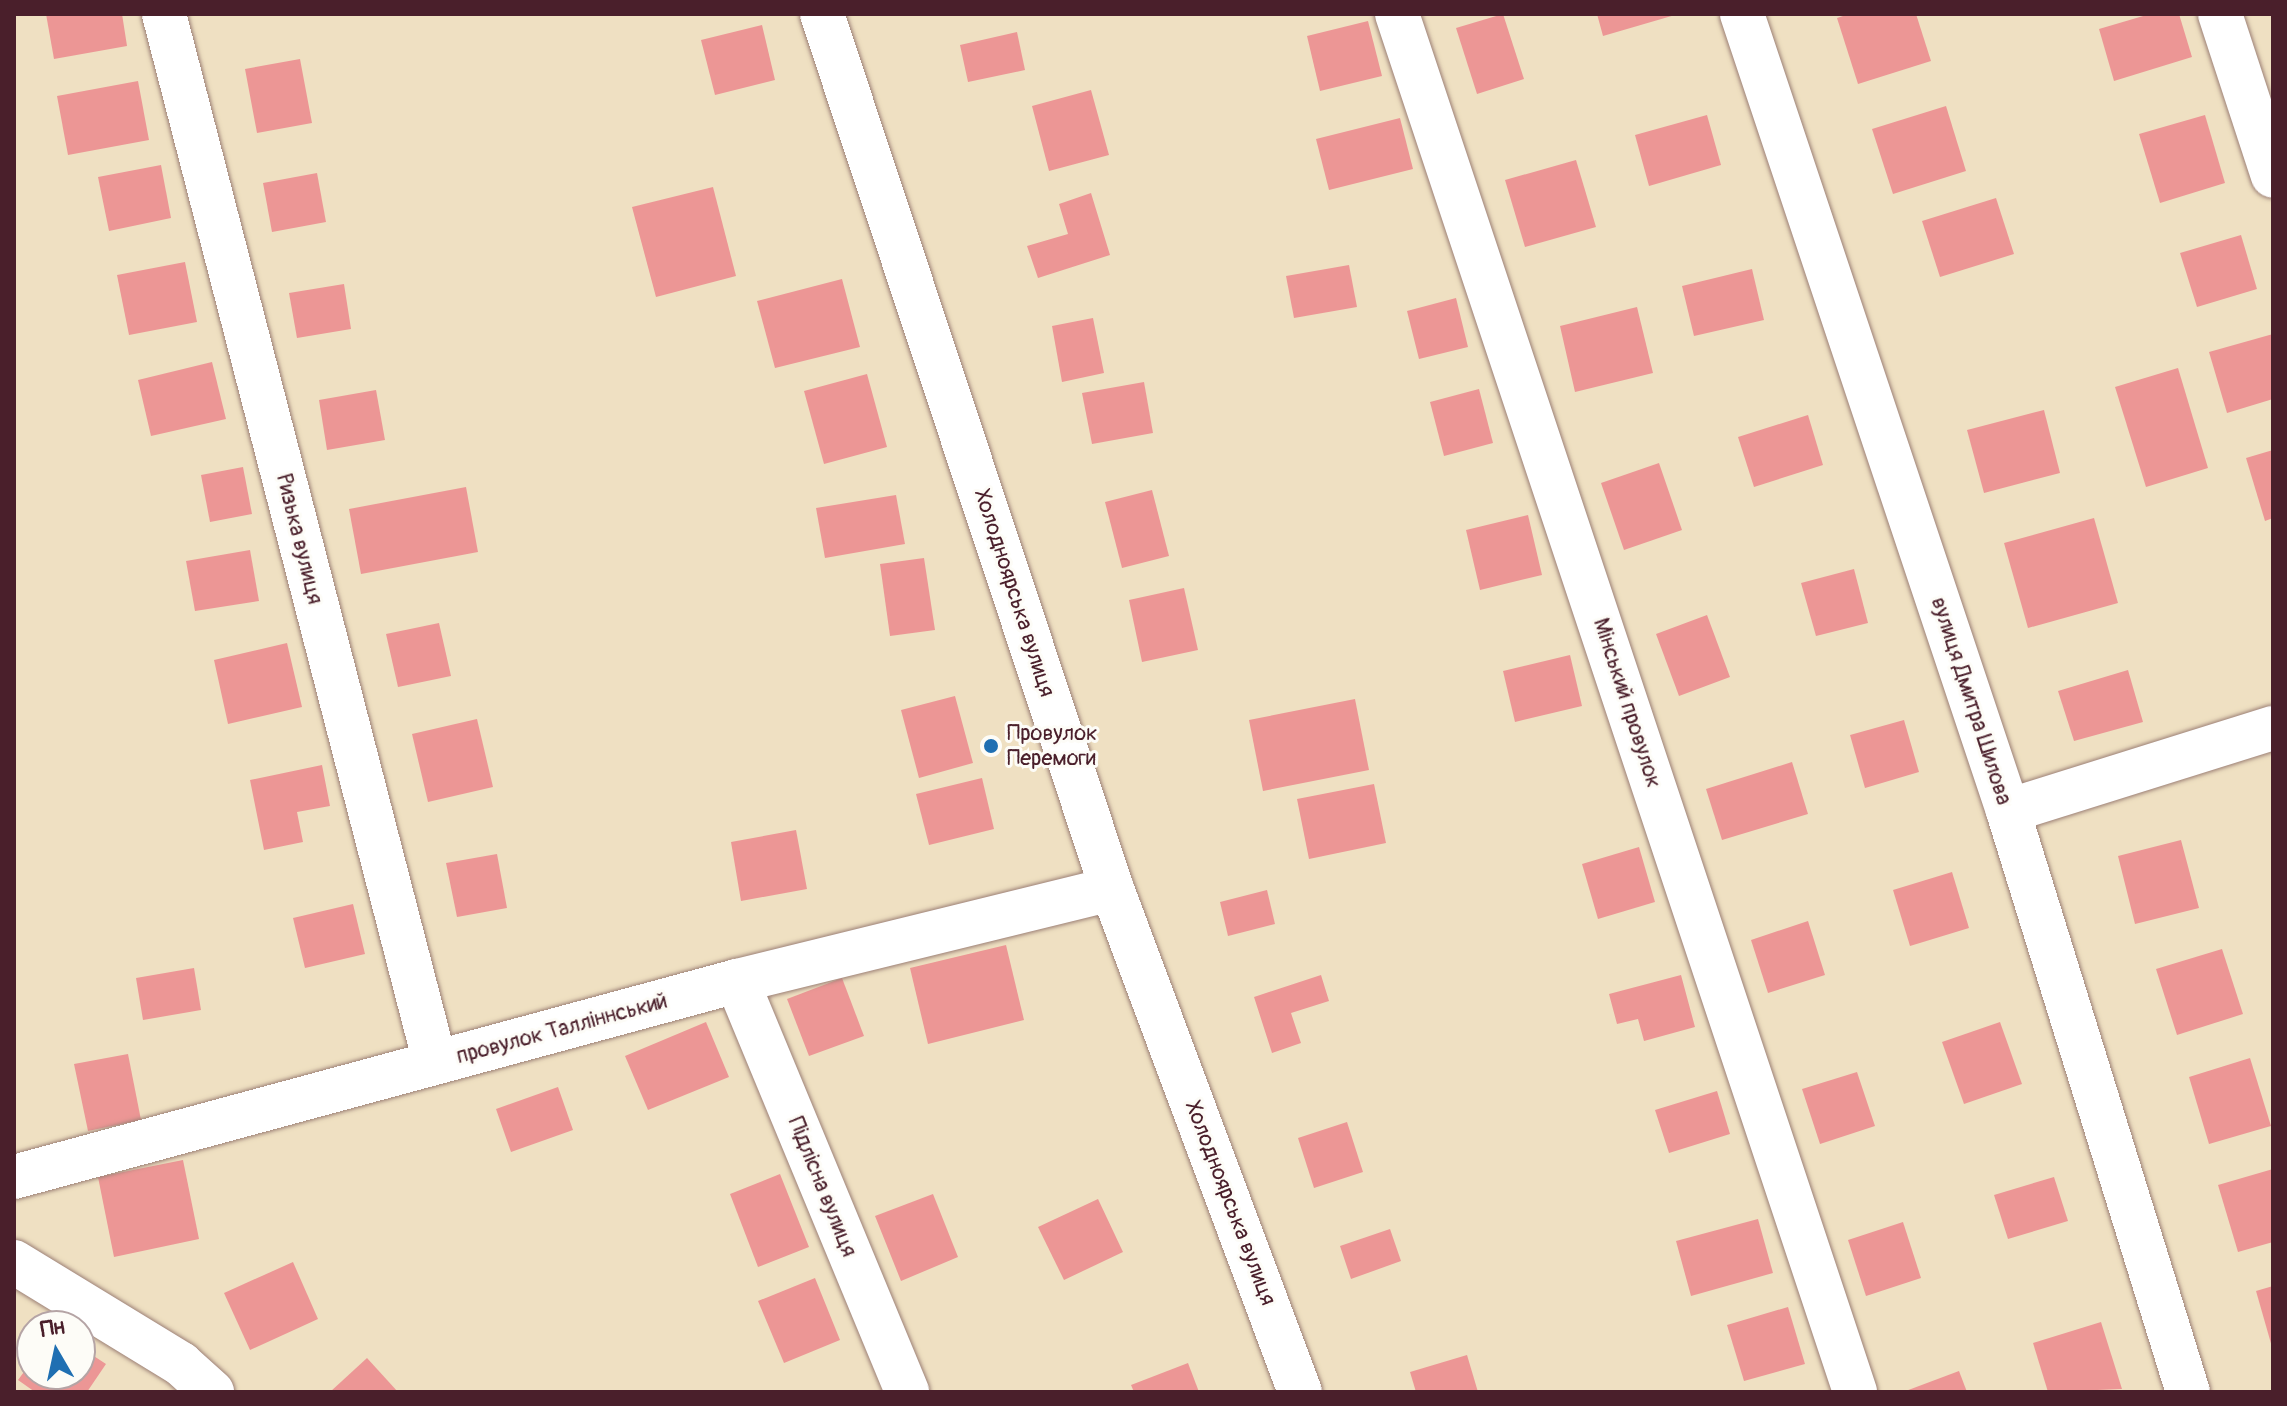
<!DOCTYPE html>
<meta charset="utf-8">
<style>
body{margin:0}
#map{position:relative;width:2287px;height:1406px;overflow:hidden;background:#efe0c2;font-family:Pangolin,sans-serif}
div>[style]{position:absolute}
.building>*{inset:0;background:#ec9695}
.roads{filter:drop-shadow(0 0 2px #9c8076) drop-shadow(0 0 2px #9c8076)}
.minor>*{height:44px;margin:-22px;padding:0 22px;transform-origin:22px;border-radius:22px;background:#fff}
.major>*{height:44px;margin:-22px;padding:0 22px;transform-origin:22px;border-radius:22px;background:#fff}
.dots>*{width:22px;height:22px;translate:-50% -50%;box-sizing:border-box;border:4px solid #fdfcf7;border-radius:50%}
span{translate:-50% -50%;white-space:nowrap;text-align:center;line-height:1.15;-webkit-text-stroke:6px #fdfcf7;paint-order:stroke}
.street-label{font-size:22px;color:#4a1f2b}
.poi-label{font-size:22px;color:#4a1f2b}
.left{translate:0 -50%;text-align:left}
.frame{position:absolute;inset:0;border:16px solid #4a1f2b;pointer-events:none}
.north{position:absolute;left:16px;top:1310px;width:80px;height:80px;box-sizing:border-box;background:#fdfcf7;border:2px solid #b5a4a5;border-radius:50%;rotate:351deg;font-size:22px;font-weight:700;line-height:32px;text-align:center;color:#4a1f2b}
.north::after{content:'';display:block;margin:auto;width:28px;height:36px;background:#1f6fb2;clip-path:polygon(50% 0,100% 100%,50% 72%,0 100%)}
</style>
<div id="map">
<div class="building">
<i style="clip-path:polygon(46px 14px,122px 14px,127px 46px,54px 59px)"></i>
<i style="clip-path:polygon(1503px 14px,1524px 79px,1477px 94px,1456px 28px)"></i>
<i style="clip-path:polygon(1597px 14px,1675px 14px,1675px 15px,1603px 36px)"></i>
<i style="clip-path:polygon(1849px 14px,1916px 14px,1931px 61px,1858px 84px,1837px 18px)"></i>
<i style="clip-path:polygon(2150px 14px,2179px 14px,2192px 57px,2114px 81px,2099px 29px)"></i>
<i style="clip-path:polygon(1368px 21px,1382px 76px,1320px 91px,1307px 36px)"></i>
<i style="clip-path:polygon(762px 25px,775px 80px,715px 95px,701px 40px)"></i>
<i style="clip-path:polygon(1017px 32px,1025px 70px,968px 82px,960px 45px)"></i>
<i style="clip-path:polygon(300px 59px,312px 123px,257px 133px,245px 69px)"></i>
<i style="clip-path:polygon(138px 81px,149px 140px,68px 155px,57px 96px)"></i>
<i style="clip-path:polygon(1091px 90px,1109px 155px,1049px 171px,1032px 106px)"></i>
<i style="clip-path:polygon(1946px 106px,1966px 171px,1893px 194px,1872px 129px)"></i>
<i style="clip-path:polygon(1707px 115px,1721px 165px,1649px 186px,1635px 135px)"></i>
<i style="clip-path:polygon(2205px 115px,2225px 183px,2160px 203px,2139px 134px)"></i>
<i style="clip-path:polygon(1400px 118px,1413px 169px,1329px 190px,1316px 139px)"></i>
<i style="clip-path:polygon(1576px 160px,1596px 227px,1525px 247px,1505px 180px)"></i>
<i style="clip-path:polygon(161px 165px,171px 218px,109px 231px,98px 177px)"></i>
<i style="clip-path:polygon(317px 173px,326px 222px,272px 232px,263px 183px)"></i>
<i style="clip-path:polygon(713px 187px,736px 276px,656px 297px,632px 207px)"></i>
<i style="clip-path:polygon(1091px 193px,1110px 255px,1038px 278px,1027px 246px,1068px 234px,1059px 204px)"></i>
<i style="clip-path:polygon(1996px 198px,2014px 254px,1940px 277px,1922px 221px)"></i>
<i style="clip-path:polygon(2241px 235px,2257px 289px,2197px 307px,2180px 253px)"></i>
<i style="clip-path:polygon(185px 262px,197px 322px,129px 335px,117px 275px)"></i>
<i style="clip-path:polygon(1349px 265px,1357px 307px,1294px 318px,1286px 276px)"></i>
<i style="clip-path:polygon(1752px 269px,1764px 320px,1694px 336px,1682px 286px)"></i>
<i style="clip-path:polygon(842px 279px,860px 347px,775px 368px,757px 301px)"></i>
<i style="clip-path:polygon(344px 284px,351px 329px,297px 338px,289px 293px)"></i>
<i style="clip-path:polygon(1456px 298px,1468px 347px,1419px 359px,1407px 311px)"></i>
<i style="clip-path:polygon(1637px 307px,1653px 373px,1575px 392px,1560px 326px)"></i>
<i style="clip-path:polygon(1093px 318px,1104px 373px,1062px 382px,1052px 326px)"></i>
<i style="clip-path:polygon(2273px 334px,2273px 399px,2227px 413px,2209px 352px)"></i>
<i style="clip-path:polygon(212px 362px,226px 419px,151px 436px,138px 380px)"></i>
<i style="clip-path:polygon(2178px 368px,2208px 468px,2146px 487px,2115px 387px)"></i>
<i style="clip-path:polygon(867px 374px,887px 447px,824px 464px,804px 391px)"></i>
<i style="clip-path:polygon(1144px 382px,1153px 433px,1092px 444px,1082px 393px)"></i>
<i style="clip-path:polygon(1479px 389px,1493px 443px,1444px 456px,1430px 402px)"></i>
<i style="clip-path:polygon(376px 390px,385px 440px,327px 450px,319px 400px)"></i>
<i style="clip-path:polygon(2044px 410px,2060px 473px,1984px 493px,1967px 430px)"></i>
<i style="clip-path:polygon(1808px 415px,1823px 465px,1754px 487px,1738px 437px)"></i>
<i style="clip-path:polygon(2273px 450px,2273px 518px,2265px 521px,2246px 458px)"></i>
<i style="clip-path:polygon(1659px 463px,1682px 530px,1624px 550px,1601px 483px)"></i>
<i style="clip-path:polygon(243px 467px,252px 514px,210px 522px,201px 475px)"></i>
<i style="clip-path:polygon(466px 487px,478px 552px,361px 574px,349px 509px)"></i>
<i style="clip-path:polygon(1152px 490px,1169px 556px,1122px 568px,1105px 502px)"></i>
<i style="clip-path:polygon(896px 495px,905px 544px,825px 558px,816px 508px)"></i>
<i style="clip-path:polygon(1528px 515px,1542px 575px,1480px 590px,1466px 530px)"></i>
<i style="clip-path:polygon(2094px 518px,2118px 603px,2028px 628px,2004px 543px)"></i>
<i style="clip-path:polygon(250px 550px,259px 601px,195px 611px,186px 561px)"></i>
<i style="clip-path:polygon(924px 558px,935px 630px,890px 636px,880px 564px)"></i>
<i style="clip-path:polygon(1854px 569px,1868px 623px,1816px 636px,1801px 583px)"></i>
<i style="clip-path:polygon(1184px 588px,1198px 650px,1142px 662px,1129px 600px)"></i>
<i style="clip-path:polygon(1707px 615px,1730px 677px,1679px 696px,1656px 634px)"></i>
<i style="clip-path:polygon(439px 623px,451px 676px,398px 687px,386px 634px)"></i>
<i style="clip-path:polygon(287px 643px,302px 707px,228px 724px,214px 660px)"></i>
<i style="clip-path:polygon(1570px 655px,1582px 706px,1515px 722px,1503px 671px)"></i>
<i style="clip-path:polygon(2128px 670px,2143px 722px,2074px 741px,2058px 691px)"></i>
<i style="clip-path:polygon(955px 696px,973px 763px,919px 778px,901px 710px)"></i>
<i style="clip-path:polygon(1355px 699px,1369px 770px,1263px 791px,1249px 720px)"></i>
<i style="clip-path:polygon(477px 719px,493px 787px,428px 802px,412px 734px)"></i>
<i style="clip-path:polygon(1904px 720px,1919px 772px,1865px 788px,1850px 735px)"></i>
<i style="clip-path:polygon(1792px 762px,1808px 814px,1722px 840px,1706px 789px)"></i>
<i style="clip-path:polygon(322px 765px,330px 806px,297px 812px,303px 842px,264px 850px,250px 780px)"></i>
<i style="clip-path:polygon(982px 778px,994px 829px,929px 845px,916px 794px)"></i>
<i style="clip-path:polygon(1374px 784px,1386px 843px,1309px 859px,1297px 799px)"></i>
<i style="clip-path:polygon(796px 830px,807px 889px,741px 901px,731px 842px)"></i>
<i style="clip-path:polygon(2181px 840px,2199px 908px,2135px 924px,2118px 856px)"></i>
<i style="clip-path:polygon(1639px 847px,1655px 902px,1598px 919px,1582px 864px)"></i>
<i style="clip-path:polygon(497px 854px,507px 908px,457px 917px,446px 863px)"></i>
<i style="clip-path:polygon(1952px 872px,1969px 928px,1910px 946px,1893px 890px)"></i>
<i style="clip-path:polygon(1267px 890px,1275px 924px,1228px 936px,1220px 902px)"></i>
<i style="clip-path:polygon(353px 904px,365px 954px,305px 968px,293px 918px)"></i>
<i style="clip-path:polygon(1808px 921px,1825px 975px,1768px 993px,1751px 940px)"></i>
<i style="clip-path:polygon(1006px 945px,1024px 1020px,928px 1044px,910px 968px)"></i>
<i style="clip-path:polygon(2222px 949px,2243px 1014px,2177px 1035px,2156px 969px)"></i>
<i style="clip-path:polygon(194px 968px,201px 1010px,143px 1020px,136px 978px)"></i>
<i style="clip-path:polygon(1321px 975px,1329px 1001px,1291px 1013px,1301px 1043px,1272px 1053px,1254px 997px)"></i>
<i style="clip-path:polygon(1681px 975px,1695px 1027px,1644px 1041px,1638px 1019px,1617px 1024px,1609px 994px)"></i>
<i style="clip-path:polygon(842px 978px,864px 1036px,809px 1056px,787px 999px)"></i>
<i style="clip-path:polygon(706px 1022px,729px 1077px,648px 1110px,625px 1056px)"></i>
<i style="clip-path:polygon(2000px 1022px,2022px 1084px,1964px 1104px,1942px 1042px)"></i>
<i style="clip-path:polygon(128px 1054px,141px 1120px,88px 1131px,74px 1064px)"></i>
<i style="clip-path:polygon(2250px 1058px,2271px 1126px,2209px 1144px,2189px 1077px)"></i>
<i style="clip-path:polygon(1857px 1072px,1875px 1126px,1820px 1144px,1802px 1089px)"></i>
<i style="clip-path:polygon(558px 1087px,573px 1130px,511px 1152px,496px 1109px)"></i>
<i style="clip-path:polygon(1717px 1091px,1730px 1134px,1669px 1153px,1655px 1110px)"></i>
<i style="clip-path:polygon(1347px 1122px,1363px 1172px,1314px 1188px,1298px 1138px)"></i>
<i style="clip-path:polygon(183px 1160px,199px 1239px,114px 1257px,98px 1177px)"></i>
<i style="clip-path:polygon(2273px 1169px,2273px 1242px,2238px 1252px,2218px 1185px)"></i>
<i style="clip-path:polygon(780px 1174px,809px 1247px,758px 1267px,730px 1194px)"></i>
<i style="clip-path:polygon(2054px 1177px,2068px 1221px,2008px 1239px,1994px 1195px)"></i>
<i style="clip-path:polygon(933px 1194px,958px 1257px,901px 1281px,875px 1216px)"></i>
<i style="clip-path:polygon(1098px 1199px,1123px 1252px,1064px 1280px,1038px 1227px)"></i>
<i style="clip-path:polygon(1758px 1219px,1773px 1273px,1691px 1296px,1676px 1241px)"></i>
<i style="clip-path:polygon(1903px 1222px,1921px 1278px,1866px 1296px,1848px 1240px)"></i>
<i style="clip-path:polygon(1390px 1229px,1401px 1261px,1351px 1279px,1340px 1246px)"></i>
<i style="clip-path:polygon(293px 1262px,318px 1319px,250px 1350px,224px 1293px)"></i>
<i style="clip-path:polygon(815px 1278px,840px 1340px,784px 1363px,758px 1301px)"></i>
<i style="clip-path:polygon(2273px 1286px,2273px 1347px,2272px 1347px,2256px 1291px)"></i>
<i style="clip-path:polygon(1788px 1307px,1805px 1364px,1744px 1381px,1727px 1325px)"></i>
<i style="clip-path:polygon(2101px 1322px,2122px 1389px,2048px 1392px,2033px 1343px)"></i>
<i style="clip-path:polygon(80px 1347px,106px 1364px,87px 1392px,35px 1392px,18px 1380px,32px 1361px,32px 1374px,80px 1374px)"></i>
<i style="clip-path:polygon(1467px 1355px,1478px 1392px,1416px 1392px,1410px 1372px)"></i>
<i style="clip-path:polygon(367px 1358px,398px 1392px,330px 1392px)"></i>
<i style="clip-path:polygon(1188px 1363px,1199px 1392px,1134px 1392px,1131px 1385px)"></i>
<i style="clip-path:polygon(1959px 1371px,1967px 1392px,1903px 1392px)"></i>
</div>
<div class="roads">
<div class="minor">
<i style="left:164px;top:14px;width:1083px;rotate:75.51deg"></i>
<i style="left:1397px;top:14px;width:1452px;rotate:71.61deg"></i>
<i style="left:1742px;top:14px;width:840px;rotate:71.54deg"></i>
<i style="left:2008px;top:811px;width:608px;rotate:72.79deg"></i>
<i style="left:2220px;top:14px;width:170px;rotate:71.9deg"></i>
<i style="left:2008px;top:811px;width:278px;rotate:-17.4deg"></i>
<i style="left:737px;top:981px;width:445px;rotate:67.5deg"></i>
<i style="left:14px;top:1177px;width:749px;rotate:-15.17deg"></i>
<i style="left:737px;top:981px;width:386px;rotate:-13.8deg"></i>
<i style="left:14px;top:1262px;width:196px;rotate:31.4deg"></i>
<i style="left:181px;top:1364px;width:42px;rotate:42.1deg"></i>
</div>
<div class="major">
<i style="left:822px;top:14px;width:922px;rotate:71.66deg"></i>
<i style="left:1112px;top:889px;width:537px;rotate:69.51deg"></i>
</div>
</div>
<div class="dots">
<i style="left:991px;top:746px;background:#1f6fb2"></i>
</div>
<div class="street-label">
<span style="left:299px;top:539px;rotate:76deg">Ризька вулиця</span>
<span style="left:1014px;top:593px;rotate:72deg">Холодноярська вулиця</span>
<span style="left:1971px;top:701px;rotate:72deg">вулиця Дмитра Шилова</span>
<span style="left:1627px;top:703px;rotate:72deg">Мінський провулок</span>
<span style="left:562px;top:1029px;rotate:-15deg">провулок Талліннський</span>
<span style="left:822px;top:1187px;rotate:68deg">Підлісна вулиця</span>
<span style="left:1230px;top:1203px;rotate:69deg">Холодноярська вулиця</span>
</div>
<div class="poi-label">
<span class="left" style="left:1007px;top:746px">Провулок<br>Перемоги</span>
</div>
<div class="frame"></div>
<div class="north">Пн</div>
</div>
